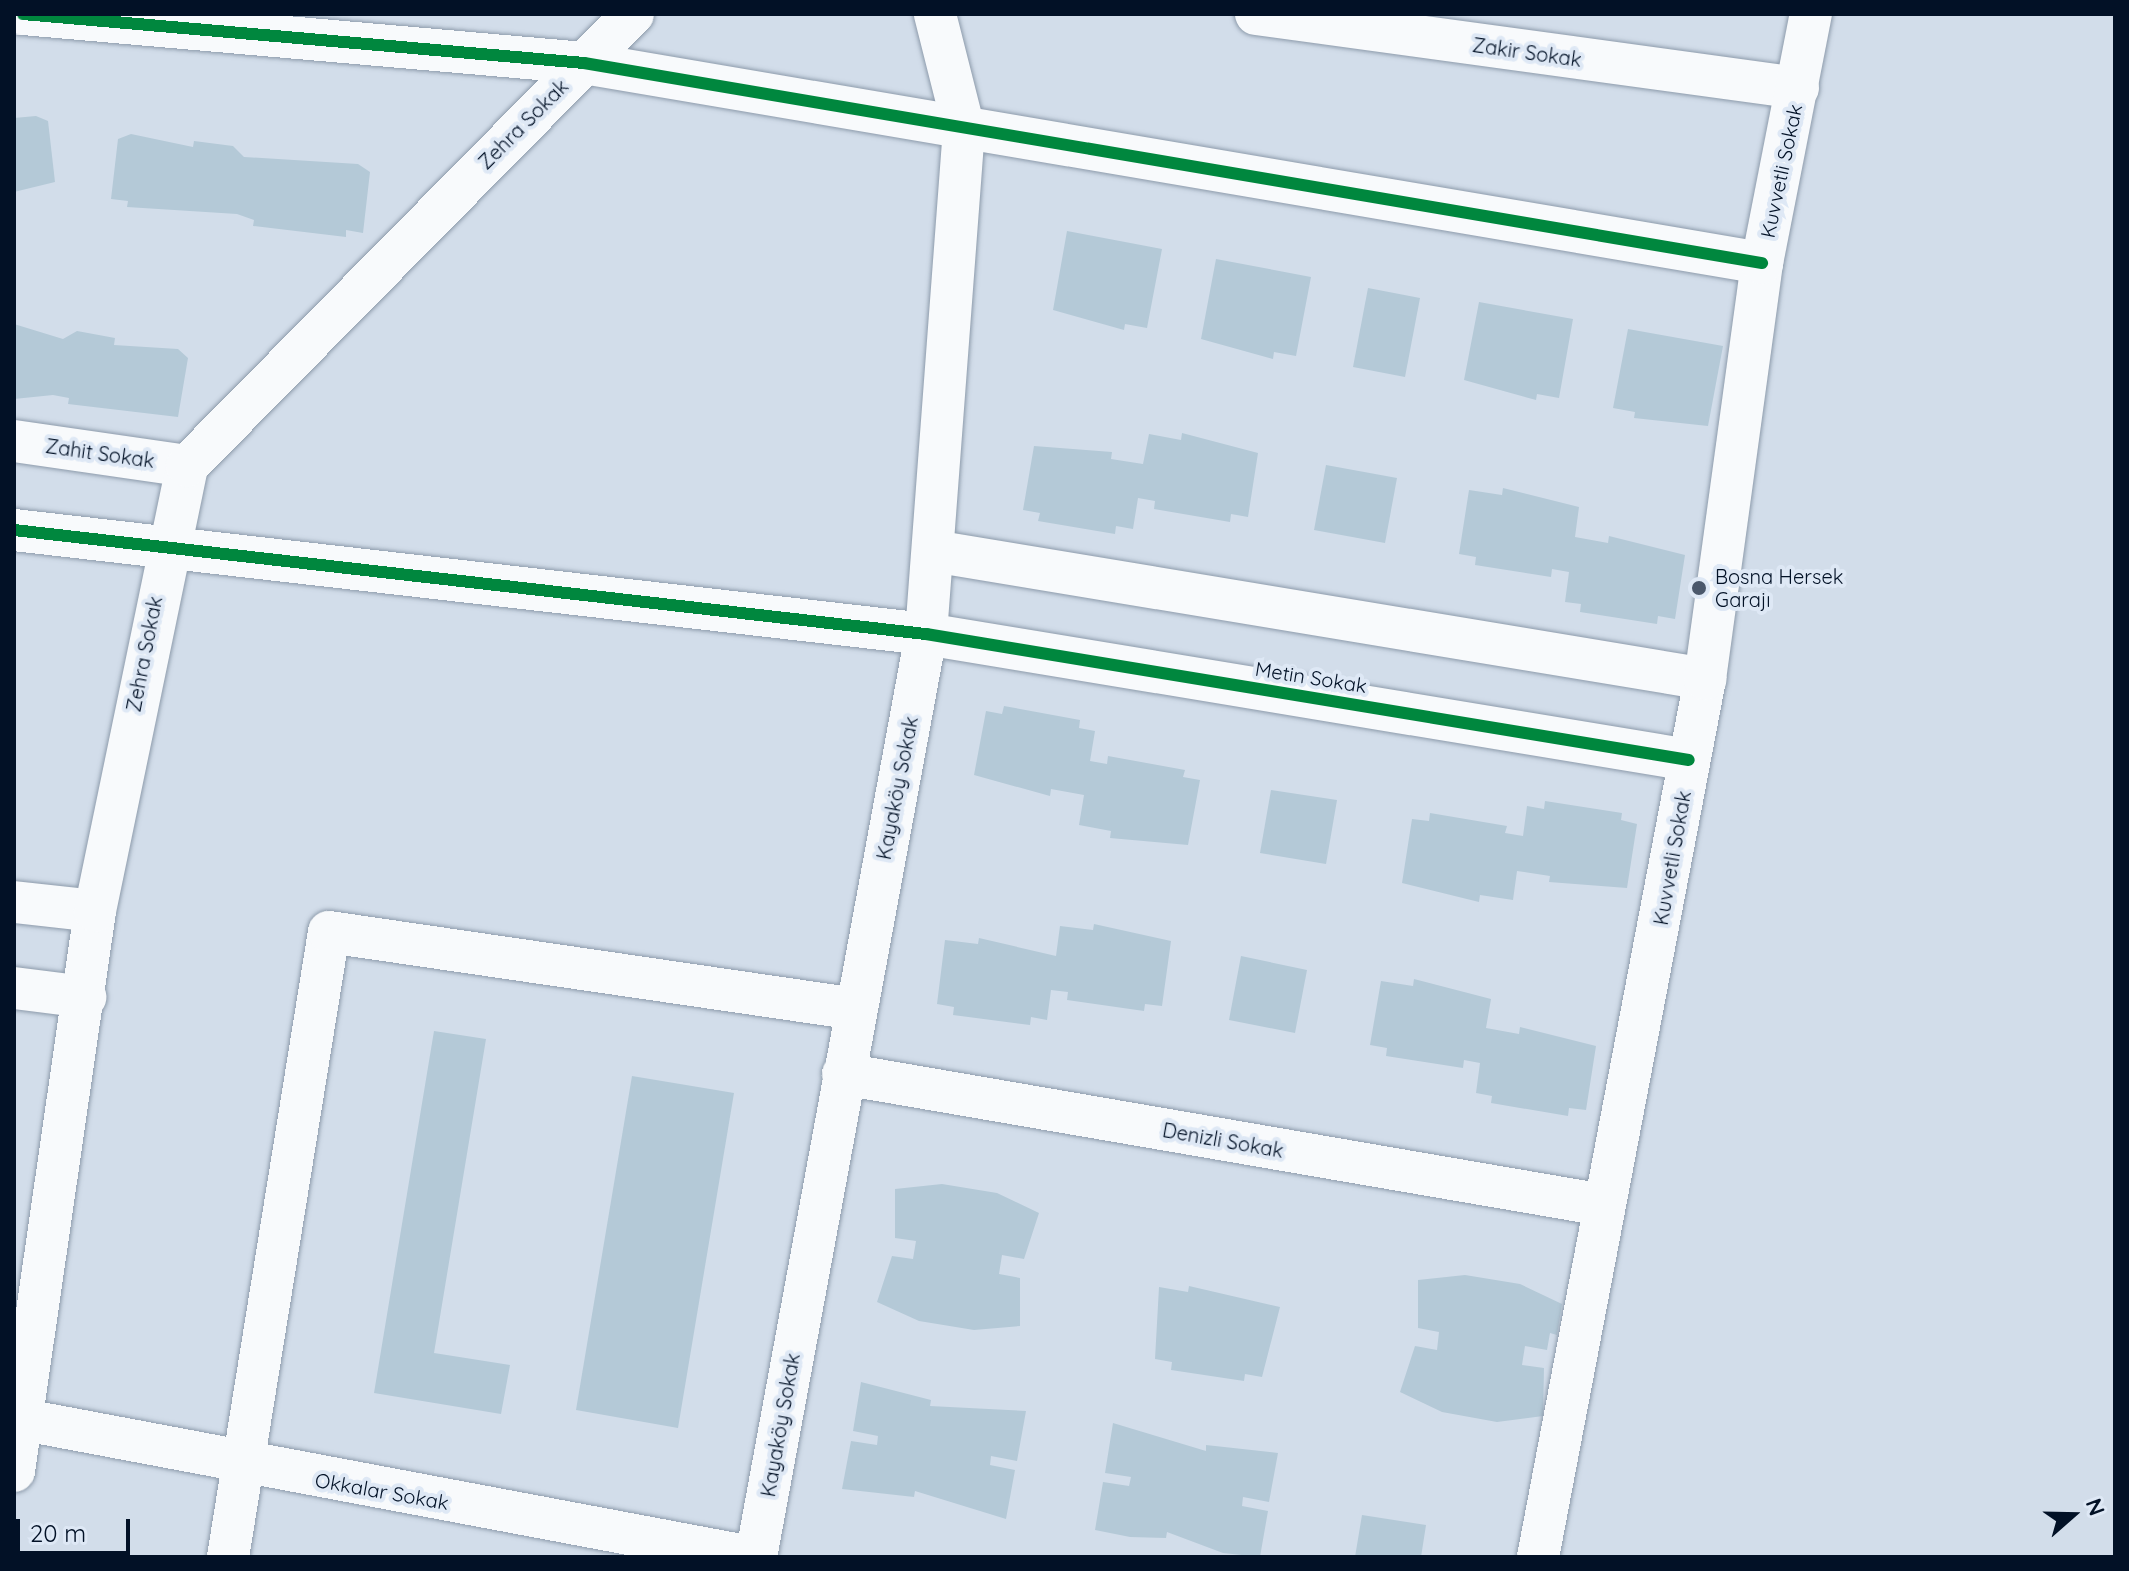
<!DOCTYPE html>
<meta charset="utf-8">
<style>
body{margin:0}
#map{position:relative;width:2129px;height:1571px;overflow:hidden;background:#d2ddea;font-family:Quicksand,sans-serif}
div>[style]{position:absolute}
.building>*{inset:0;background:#b4c9d7}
.roads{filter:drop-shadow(0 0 2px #8d9bab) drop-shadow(0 0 2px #8d9bab)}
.minor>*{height:42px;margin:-21px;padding:0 21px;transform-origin:21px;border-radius:21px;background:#f8fafc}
.cycleway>*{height:12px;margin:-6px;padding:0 6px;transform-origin:6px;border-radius:6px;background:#00873e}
.dots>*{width:22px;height:22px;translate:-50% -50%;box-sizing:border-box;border:4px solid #dee8f5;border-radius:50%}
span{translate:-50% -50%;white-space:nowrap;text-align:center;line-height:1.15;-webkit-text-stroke:8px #dee8f5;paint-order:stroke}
.street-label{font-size:20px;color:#021126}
.poi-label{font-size:20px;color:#021126}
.left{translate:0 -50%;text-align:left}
.frame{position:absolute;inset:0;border:16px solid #021126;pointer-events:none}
.north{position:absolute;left:2033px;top:1475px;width:80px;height:80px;-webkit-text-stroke:6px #dee8f5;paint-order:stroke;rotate:70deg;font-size:22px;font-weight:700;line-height:32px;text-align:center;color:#021126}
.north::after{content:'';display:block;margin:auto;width:28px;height:36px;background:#021126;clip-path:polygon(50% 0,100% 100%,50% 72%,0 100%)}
.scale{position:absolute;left:16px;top:1519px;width:114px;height:36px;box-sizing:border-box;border:4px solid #021126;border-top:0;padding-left:10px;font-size:24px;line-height:28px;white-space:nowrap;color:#021126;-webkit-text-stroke:6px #dee8f5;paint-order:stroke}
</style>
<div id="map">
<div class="building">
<i style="clip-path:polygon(36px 116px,48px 121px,55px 182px,14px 192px,14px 118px)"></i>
<i style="clip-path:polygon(131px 134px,193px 147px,194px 141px,233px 146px,244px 157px,358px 164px,370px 172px,363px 233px,346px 230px,346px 237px,253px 226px,254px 220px,237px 214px,127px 207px,128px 201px,111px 199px,118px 139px)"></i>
<i style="clip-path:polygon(1067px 231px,1162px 249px,1147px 328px,1125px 324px,1124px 330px,1053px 310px)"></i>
<i style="clip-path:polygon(1216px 259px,1311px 277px,1296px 356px,1274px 352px,1273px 359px,1201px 339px)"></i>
<i style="clip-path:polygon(1368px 288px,1420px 298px,1405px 377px,1353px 367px)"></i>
<i style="clip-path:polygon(1479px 302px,1573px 319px,1559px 398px,1537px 394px,1536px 400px,1464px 380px)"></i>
<i style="clip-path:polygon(14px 324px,63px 339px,77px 331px,115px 338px,114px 345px,178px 349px,188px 358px,178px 417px,68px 404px,69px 398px,53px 395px,14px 399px)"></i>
<i style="clip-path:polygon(1628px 329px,1723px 346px,1708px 426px,1634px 418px,1635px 412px,1613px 408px)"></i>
<i style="clip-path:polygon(1182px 433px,1258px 453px,1248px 517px,1231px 514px,1230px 522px,1154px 509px,1155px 501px,1138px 498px,1133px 529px,1116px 526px,1115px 534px,1038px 521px,1040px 513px,1023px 510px,1034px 446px,1112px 452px,1111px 459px,1143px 464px,1149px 434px,1181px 440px)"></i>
<i style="clip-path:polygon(1326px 465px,1397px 478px,1385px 543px,1314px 530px)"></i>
<i style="clip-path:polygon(1503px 488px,1579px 507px,1575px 537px,1608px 543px,1609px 536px,1685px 555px,1675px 619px,1658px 616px,1657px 624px,1580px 612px,1581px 604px,1565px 602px,1569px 572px,1552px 569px,1551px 577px,1475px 565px,1476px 557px,1459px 554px,1469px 490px,1502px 495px)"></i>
<i style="clip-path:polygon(1004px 706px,1080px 720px,1079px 728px,1095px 731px,1090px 761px,1107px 764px,1108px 756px,1185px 770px,1183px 777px,1200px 780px,1188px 845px,1110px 838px,1111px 831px,1079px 825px,1084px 795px,1051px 789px,1050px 796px,974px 775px,986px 711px,1002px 714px)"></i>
<i style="clip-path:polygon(1271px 790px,1337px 800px,1326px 864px,1260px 853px)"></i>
<i style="clip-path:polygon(1545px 801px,1622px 813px,1621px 820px,1637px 824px,1627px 888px,1549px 882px,1550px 876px,1517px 871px,1513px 900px,1480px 895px,1479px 902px,1402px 883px,1412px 819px,1429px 821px,1430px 813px,1507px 826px,1505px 833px,1523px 836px,1527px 806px,1544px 809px)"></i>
<i style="clip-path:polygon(1094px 924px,1171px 941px,1162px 1006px,1145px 1004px,1144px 1011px,1067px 1000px,1068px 992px,1051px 990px,1047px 1020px,1031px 1017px,1030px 1025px,953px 1015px,954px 1007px,937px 1004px,945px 940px,978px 944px,979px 938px,1056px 956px,1060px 926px,1093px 930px)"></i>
<i style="clip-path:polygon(1241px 956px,1307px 970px,1295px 1033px,1229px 1020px)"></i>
<i style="clip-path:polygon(1414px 979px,1491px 999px,1486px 1028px,1519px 1034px,1520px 1027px,1596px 1046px,1586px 1110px,1569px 1108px,1568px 1116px,1491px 1103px,1492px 1096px,1476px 1093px,1480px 1063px,1464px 1060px,1463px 1068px,1386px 1056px,1387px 1048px,1370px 1045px,1381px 981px,1413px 986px)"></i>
<i style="clip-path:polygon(434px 1031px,486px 1039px,434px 1353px,510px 1365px,501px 1414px,374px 1393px)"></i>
<i style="clip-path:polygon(632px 1076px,734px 1093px,678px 1428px,576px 1410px)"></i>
<i style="clip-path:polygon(942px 1184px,997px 1193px,1039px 1213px,1024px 1259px,1002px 1255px,999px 1274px,1020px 1278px,1020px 1326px,974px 1330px,919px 1321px,877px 1302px,892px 1256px,913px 1259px,916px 1241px,895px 1238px,895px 1189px)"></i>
<i style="clip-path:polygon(1465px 1275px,1520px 1284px,1562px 1304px,1557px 1335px,1550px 1333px,1547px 1350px,1525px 1346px,1522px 1365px,1544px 1368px,1543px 1416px,1497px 1422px,1442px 1412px,1400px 1392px,1415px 1346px,1437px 1350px,1439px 1332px,1418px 1328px,1418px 1280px)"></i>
<i style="clip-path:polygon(1189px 1286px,1280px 1307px,1262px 1377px,1245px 1374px,1244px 1381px,1171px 1370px,1172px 1362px,1155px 1359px,1159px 1287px,1188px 1292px)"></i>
<i style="clip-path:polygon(861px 1382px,931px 1400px,930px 1406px,1026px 1411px,1017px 1461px,991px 1456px,990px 1465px,1015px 1470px,1006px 1519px,915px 1491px,914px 1497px,842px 1489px,851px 1441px,877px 1445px,878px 1436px,853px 1431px)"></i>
<i style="clip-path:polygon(1113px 1423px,1206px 1451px,1206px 1445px,1278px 1453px,1269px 1502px,1243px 1497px,1242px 1506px,1268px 1511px,1260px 1557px,1223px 1553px,1167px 1532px,1166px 1538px,1130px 1537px,1095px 1530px,1103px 1482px,1129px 1486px,1131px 1477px,1105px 1473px)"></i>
<i style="clip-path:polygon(1362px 1515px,1426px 1525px,1421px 1557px,1355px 1557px)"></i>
</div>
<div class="roads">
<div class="minor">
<i style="left:23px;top:14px;width:563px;rotate:4.99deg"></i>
<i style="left:584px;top:63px;width:1195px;rotate:9.64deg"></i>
<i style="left:1256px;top:14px;width:547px;rotate:7.77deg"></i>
<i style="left:14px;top:441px;width:175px;rotate:8.2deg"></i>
<i style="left:14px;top:530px;width:918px;rotate:6.51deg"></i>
<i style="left:926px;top:634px;width:773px;rotate:9.38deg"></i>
<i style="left:933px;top:551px;width:783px;rotate:9.41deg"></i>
<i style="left:14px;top:902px;width:81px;rotate:6.3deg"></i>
<i style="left:14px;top:988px;width:72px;rotate:7.2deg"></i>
<i style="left:843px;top:1074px;width:771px;rotate:9.78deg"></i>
<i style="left:14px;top:1418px;width:750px;rotate:10.68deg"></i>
<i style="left:14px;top:1471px;width:566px;rotate:-81.77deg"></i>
<i style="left:95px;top:911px;width:454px;rotate:-78.3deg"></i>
<i style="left:187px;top:466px;width:635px;rotate:-45.38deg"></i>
<i style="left:228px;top:1557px;width:633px;rotate:-80.82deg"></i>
<i style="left:329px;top:932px;width:533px;rotate:8.31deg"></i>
<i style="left:756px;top:1557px;width:939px;rotate:-79.56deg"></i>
<i style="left:926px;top:634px;width:506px;rotate:-85.7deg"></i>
<i style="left:964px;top:129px;width:119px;rotate:-104.2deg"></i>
<i style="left:1538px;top:1557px;width:894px;rotate:-79.23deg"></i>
<i style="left:1705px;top:679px;width:420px;rotate:-82.2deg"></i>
<i style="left:1762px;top:263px;width:254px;rotate:-78.9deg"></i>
</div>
</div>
<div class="cycleway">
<i style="left:23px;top:14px;width:563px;rotate:4.99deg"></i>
<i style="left:584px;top:63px;width:1195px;rotate:9.64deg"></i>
<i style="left:14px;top:530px;width:918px;rotate:6.51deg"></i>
<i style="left:926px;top:634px;width:773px;rotate:9.38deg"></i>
</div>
<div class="dots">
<i style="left:1699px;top:588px;background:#4b586b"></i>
</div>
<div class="street-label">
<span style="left:1527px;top:52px;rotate:8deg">Zakir Sokak</span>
<span style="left:523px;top:124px;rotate:-45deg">Zehra Sokak</span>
<span style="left:1781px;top:171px;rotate:-78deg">Kuvvetli Sokak</span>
<span style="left:100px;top:453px;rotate:8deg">Zahit Sokak</span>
<span style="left:144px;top:654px;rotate:-79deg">Zehra Sokak</span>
<span style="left:1311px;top:677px;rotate:9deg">Metin Sokak</span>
<span style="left:897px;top:788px;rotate:-79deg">Kayaköy Sokak</span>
<span style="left:1672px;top:858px;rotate:-80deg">Kuvvetli Sokak</span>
<span style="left:1223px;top:1140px;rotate:10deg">Denizli Sokak</span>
<span style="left:780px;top:1425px;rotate:-80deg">Kayaköy Sokak</span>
<span style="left:382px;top:1491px;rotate:10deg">Okkalar Sokak</span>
</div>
<div class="poi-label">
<span class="left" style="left:1715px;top:588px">Bosna Hersek<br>Garajı</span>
</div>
<div class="frame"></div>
<div class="north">N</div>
<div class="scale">20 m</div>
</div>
